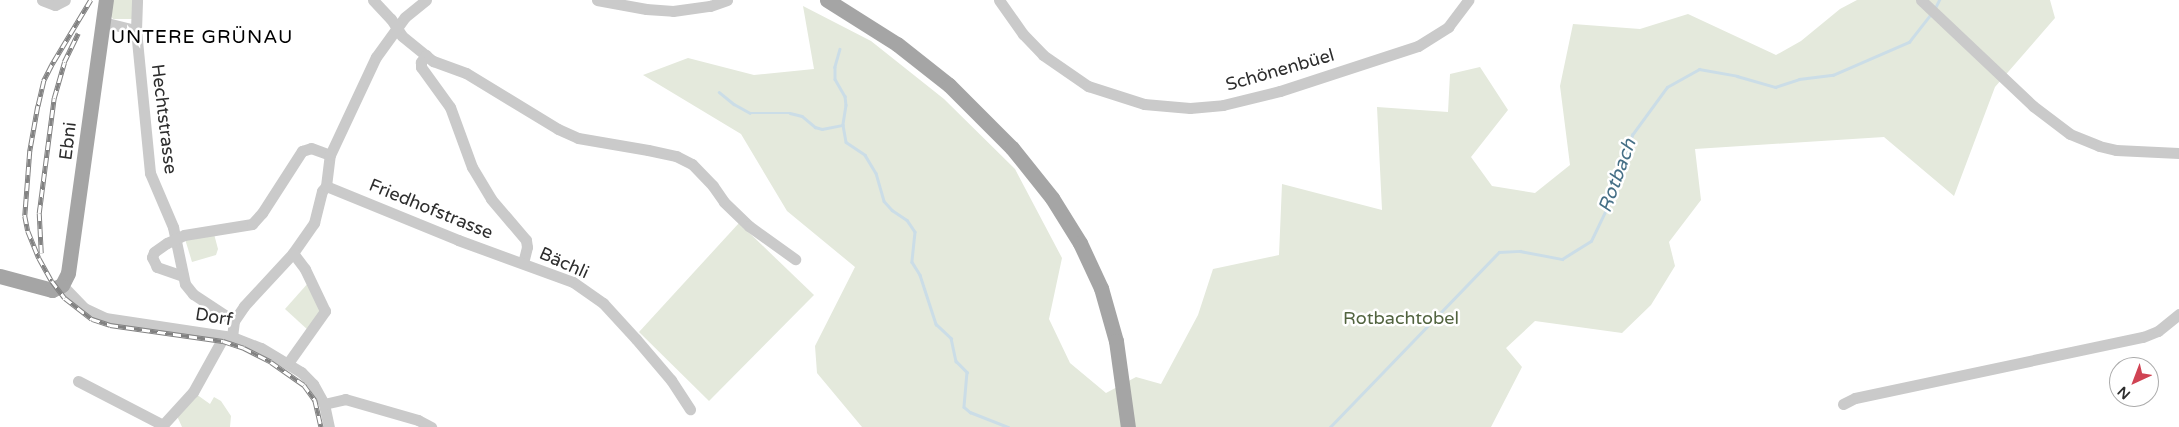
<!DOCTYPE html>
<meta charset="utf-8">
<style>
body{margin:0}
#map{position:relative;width:2179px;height:427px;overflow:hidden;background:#fff;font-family:"Varela Round",sans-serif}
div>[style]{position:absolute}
.green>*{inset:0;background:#e4e9dc}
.stream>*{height:2.5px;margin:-1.25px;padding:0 1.25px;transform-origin:1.25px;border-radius:1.25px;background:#cbdde7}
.minor>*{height:11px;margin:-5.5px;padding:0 5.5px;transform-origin:5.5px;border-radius:5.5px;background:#cacaca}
.major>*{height:15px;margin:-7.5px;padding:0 7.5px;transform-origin:7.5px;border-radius:7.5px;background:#a5a5a5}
.rail>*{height:4.5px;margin-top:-2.25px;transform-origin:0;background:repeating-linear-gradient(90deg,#fff 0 8px,#828282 0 16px);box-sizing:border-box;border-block:1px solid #828282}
span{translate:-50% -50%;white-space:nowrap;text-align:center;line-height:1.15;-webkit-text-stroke:5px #fff;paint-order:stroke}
.street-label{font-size:18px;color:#2d2d2d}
.park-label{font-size:18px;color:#526440}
.neighbourhood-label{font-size:19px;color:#000;letter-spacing:1px}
.water-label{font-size:19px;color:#456f86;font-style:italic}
.north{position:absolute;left:2109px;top:357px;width:50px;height:50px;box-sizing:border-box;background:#fff;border:1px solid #ababab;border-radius:50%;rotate:223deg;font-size:14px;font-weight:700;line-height:20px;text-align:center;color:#2d2d2d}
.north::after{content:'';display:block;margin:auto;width:18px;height:22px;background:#d04353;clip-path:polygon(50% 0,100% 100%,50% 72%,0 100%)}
</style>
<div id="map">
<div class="green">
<i style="clip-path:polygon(111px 0,134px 0,132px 19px,113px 19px,109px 13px)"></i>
<i style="clip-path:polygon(1857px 0,2050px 0,2055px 18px,1995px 87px,1954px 196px,1884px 137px,1695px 149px,1701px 200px,1669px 242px,1675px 266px,1651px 305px,1622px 333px,1535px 321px,1506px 348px,1522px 367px,1491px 427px,862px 427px,817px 373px,815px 346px,855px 267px,787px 211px,741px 134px,643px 75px,688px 58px,754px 75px,814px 69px,803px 6px,871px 41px,944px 99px,1015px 169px,1062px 258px,1049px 319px,1070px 363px,1106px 393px,1136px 377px,1161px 384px,1198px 315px,1213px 269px,1279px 255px,1282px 184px,1382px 210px,1377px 107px,1448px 112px,1450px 74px,1480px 67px,1508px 110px,1471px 157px,1492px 186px,1535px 193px,1570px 165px,1560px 86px,1573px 24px,1640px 29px,1688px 14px,1776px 55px,1801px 41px,1840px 9px)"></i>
<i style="clip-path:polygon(739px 223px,814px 295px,709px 401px,639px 332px)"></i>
<i style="clip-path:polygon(214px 234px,218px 249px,216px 255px,192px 262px,185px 239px)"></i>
<i style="clip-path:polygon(309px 282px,322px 311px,309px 331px,285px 309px)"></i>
<i style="clip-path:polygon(196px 394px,210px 404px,214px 397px,221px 401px,231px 416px,230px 427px,182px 427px,177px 416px)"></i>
</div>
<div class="stream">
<i style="left:1935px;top:8px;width:9px;rotate:-63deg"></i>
<i style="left:840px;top:49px;width:19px;rotate:106deg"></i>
<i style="left:835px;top:67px;width:12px;rotate:90deg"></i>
<i style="left:835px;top:79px;width:20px;rotate:60deg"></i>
<i style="left:845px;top:96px;width:9px;rotate:84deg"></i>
<i style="left:846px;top:105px;width:20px;rotate:99deg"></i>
<i style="left:719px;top:92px;width:19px;rotate:39deg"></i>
<i style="left:734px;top:104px;width:18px;rotate:29deg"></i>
<i style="left:750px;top:113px;width:40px"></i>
<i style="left:790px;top:113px;width:12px;rotate:14deg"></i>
<i style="left:802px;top:116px;width:17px;rotate:40deg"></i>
<i style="left:815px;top:127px;width:7px;rotate:16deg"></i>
<i style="left:822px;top:129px;width:21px;rotate:-11deg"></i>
<i style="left:843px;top:125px;width:17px;rotate:80deg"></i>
<i style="left:846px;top:142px;width:23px;rotate:34deg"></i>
<i style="left:865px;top:155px;width:21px;rotate:59deg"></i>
<i style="left:876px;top:173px;width:29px;rotate:74deg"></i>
<i style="left:884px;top:201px;width:12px;rotate:48deg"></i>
<i style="left:892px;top:210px;width:18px;rotate:34deg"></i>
<i style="left:907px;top:220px;width:14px;rotate:56deg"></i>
<i style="left:915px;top:232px;width:30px;rotate:96deg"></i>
<i style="left:912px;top:262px;width:15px;rotate:58deg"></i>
<i style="left:920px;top:275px;width:52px;rotate:71.9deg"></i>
<i style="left:936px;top:324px;width:21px;rotate:43deg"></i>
<i style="left:951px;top:338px;width:24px;rotate:78deg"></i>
<i style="left:956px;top:361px;width:16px;rotate:45deg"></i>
<i style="left:967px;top:372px;width:35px;rotate:95deg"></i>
<i style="left:964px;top:407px;width:8px;rotate:40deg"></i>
<i style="left:970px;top:412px;width:41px;rotate:21.5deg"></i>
<i style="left:1330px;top:427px;width:243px;rotate:-46deg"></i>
<i style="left:1499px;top:252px;width:21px;rotate:-3deg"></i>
<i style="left:1520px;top:251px;width:43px;rotate:10.8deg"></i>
<i style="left:1562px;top:259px;width:34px;rotate:-32deg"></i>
<i style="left:1591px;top:241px;width:55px;rotate:-64.4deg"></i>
<i style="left:1615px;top:191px;width:59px;rotate:-73.1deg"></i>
<i style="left:1632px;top:135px;width:59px;rotate:-53.9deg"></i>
<i style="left:1667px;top:87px;width:37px;rotate:-29deg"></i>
<i style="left:1699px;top:69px;width:39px;rotate:10deg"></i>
<i style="left:1737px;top:76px;width:40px;rotate:16deg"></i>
<i style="left:1775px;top:87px;width:25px;rotate:-18deg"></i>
<i style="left:1799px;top:79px;width:34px;rotate:-7deg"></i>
<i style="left:1833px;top:75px;width:83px;rotate:-23.5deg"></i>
<i style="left:1909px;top:42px;width:36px;rotate:-52deg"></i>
</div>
<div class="minor">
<i style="left:42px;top:0;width:14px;rotate:21deg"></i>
<i style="left:55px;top:5px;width:11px;rotate:-27deg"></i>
<i style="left:373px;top:0;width:26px;rotate:47deg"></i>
<i style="left:391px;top:19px;width:20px;rotate:57deg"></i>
<i style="left:402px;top:36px;width:40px;rotate:39deg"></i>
<i style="left:433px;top:61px;width:35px;rotate:20deg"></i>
<i style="left:466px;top:73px;width:108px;rotate:31.3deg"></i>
<i style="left:558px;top:129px;width:22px;rotate:24deg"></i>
<i style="left:578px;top:138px;width:71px;rotate:9.7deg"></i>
<i style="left:648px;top:150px;width:29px;rotate:12deg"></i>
<i style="left:676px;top:156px;width:18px;rotate:27deg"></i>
<i style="left:692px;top:164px;width:30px;rotate:46deg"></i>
<i style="left:713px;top:186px;width:19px;rotate:55deg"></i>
<i style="left:724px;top:202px;width:35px;rotate:44deg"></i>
<i style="left:749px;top:226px;width:57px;rotate:35.7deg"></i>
<i style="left:597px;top:0;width:50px;rotate:10.4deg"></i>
<i style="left:646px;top:9px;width:27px;rotate:4deg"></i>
<i style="left:673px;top:11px;width:37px;rotate:-8deg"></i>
<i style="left:710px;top:6px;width:18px;rotate:-19deg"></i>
<i style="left:999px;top:0;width:42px;rotate:54.8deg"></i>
<i style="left:1023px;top:34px;width:29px;rotate:46deg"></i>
<i style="left:1043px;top:55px;width:55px;rotate:34.6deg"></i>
<i style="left:1088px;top:86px;width:59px;rotate:17.8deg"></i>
<i style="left:1144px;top:104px;width:46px;rotate:5deg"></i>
<i style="left:1190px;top:108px;width:33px;rotate:-5deg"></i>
<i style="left:1223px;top:105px;width:59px;rotate:-13.8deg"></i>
<i style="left:1280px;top:91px;width:145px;rotate:-18.1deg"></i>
<i style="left:1418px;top:46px;width:36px;rotate:-32deg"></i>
<i style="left:1448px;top:27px;width:34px;rotate:-53deg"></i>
<i style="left:1921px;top:0;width:154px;rotate:43.4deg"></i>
<i style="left:2033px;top:106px;width:46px;rotate:37.1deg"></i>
<i style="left:2070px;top:134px;width:31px;rotate:22deg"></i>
<i style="left:2099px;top:146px;width:17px;rotate:13deg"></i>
<i style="left:2116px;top:150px;width:63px;rotate:2.7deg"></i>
<i style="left:103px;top:22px;width:34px;rotate:14deg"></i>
<i style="left:136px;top:30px;width:144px;rotate:84.4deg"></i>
<i style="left:150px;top:173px;width:59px;rotate:66.9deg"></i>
<i style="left:173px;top:227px;width:58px;rotate:78.1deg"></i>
<i style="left:185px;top:284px;width:13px;rotate:51deg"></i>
<i style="left:193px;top:294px;width:49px;rotate:33.4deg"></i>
<i style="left:136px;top:30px;width:30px;rotate:-88deg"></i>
<i style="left:426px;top:55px;width:9px;rotate:126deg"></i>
<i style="left:421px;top:62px;width:5px;rotate:90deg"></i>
<i style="left:421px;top:67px;width:49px;rotate:54.1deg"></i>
<i style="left:450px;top:107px;width:64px;rotate:69.9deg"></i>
<i style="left:472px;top:167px;width:37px;rotate:59deg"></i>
<i style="left:491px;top:199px;width:54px;rotate:49.5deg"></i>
<i style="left:526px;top:240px;width:7px;rotate:82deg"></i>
<i style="left:527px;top:247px;width:16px;rotate:104deg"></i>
<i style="left:326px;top:186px;width:143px;rotate:22.2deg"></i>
<i style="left:458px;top:240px;width:122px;rotate:20.1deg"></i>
<i style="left:573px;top:282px;width:37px;rotate:35deg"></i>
<i style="left:603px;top:303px;width:49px;rotate:47.5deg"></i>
<i style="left:636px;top:339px;width:54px;rotate:49.5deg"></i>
<i style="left:671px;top:380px;width:35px;rotate:57deg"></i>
<i style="left:183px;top:276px;width:28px;rotate:-161deg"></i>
<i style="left:157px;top:267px;width:11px;rotate:-117deg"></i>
<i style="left:152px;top:257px;width:5px;rotate:-68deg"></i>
<i style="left:154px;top:252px;width:16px;rotate:-35deg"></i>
<i style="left:167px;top:243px;width:19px;rotate:-25deg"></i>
<i style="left:184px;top:235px;width:69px;rotate:-9.2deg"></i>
<i style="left:252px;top:224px;width:15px;rotate:-48deg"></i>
<i style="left:262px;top:213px;width:74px;rotate:-57.2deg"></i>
<i style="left:302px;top:151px;width:9px;rotate:-18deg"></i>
<i style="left:311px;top:148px;width:20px;rotate:20deg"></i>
<i style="left:62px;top:285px;width:32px;rotate:46deg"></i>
<i style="left:84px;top:308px;width:23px;rotate:25deg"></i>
<i style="left:105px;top:318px;width:128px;rotate:8.5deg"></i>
<i style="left:232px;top:337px;width:31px;rotate:21deg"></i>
<i style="left:261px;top:348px;width:47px;rotate:31deg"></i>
<i style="left:301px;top:372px;width:17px;rotate:45deg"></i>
<i style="left:313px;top:384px;width:23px;rotate:61deg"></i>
<i style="left:324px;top:404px;width:24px;rotate:78deg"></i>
<i style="left:232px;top:337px;width:16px;rotate:-83deg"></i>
<i style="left:234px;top:321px;width:18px;rotate:-56deg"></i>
<i style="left:244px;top:306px;width:72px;rotate:-47.2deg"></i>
<i style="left:293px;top:253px;width:37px;rotate:-55deg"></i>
<i style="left:314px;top:223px;width:33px;rotate:-76deg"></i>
<i style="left:322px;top:191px;width:6px;rotate:-51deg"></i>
<i style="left:326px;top:186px;width:31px;rotate:-83deg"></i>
<i style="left:330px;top:155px;width:108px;rotate:-64.9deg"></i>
<i style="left:376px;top:57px;width:49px;rotate:-54.1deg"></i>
<i style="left:405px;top:17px;width:27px;rotate:-39deg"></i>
<i style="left:288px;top:363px;width:64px;rotate:-54.6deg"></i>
<i style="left:325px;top:311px;width:47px;rotate:-115.5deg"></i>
<i style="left:305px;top:269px;width:20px;rotate:-127deg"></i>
<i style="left:78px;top:381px;width:96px;rotate:27.4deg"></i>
<i style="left:324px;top:404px;width:22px;rotate:-13deg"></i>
<i style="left:345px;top:399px;width:76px;rotate:16deg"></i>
<i style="left:418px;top:420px;width:15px;rotate:28deg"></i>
<i style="left:1843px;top:404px;width:13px;rotate:-27deg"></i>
<i style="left:1855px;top:398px;width:294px;rotate:-12deg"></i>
<i style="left:2143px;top:337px;width:16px;rotate:-22deg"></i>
<i style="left:2158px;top:331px;width:27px;rotate:-39deg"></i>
<i style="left:161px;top:427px;width:47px;rotate:-47.6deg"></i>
<i style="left:193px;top:392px;width:64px;rotate:-61deg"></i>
</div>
<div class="major">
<i style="left:827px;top:0;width:83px;rotate:32.2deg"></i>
<i style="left:897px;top:44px;width:66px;rotate:38.3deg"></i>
<i style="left:949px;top:85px;width:89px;rotate:45deg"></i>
<i style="left:1012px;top:148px;width:64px;rotate:51.3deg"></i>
<i style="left:1052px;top:198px;width:53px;rotate:58.1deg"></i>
<i style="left:1080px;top:243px;width:50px;rotate:65deg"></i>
<i style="left:1101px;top:288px;width:55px;rotate:74.2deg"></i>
<i style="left:1116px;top:341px;width:87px;rotate:82.1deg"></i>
<i style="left:0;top:276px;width:54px;rotate:15.1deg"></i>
<i style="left:52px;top:290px;width:11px;rotate:-27deg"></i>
<i style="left:62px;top:285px;width:13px;rotate:-63deg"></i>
<i style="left:68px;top:273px;width:276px;rotate:-82.1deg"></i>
</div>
<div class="rail">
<i style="left:91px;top:0;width:76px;rotate:121deg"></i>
<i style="left:52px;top:65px;width:18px;rotate:117deg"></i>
<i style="left:44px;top:81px;width:26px;rotate:103deg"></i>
<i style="left:38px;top:106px;width:46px;rotate:100.1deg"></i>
<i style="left:30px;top:151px;width:65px;rotate:94.4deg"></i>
<i style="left:25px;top:216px;width:15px;rotate:79deg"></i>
<i style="left:28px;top:231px;width:29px;rotate:68deg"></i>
<i style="left:39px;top:258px;width:26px;rotate:61deg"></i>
<i style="left:52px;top:281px;width:21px;rotate:53deg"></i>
<i style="left:65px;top:298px;width:34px;rotate:38deg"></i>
<i style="left:92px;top:319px;width:19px;rotate:18deg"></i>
<i style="left:110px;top:325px;width:114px;rotate:8.1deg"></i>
<i style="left:223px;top:341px;width:22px;rotate:18deg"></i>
<i style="left:244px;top:348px;width:30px;rotate:27deg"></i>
<i style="left:271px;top:362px;width:40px;rotate:34.9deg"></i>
<i style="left:304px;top:385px;width:19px;rotate:54deg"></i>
<i style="left:315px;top:400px;width:28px;rotate:77deg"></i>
<i style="left:41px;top:253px;width:40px;rotate:-92.9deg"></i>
<i style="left:39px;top:213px;width:116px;rotate:-82.6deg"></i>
<i style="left:54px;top:98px;width:37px;rotate:-74deg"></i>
<i style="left:64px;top:62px;width:32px;rotate:-64deg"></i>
</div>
<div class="street-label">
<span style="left:1280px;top:70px;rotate:-16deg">Schönenbüel</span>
<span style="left:164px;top:119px;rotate:83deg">Hechtstrasse</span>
<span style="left:68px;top:141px;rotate:-83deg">Ebni</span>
<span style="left:431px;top:209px;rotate:22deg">Friedhofstrasse</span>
<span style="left:564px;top:263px;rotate:24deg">Bächli</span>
<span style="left:214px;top:317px;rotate:9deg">Dorf</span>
</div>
<div class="park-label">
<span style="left:1401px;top:318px">Rotbachtobel</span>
</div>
<div class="neighbourhood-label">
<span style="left:202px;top:38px">UNTERE GRÜNAU</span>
</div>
<div class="water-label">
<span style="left:1618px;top:176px;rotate:-70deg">Rotbach</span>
</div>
<div class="north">N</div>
</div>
